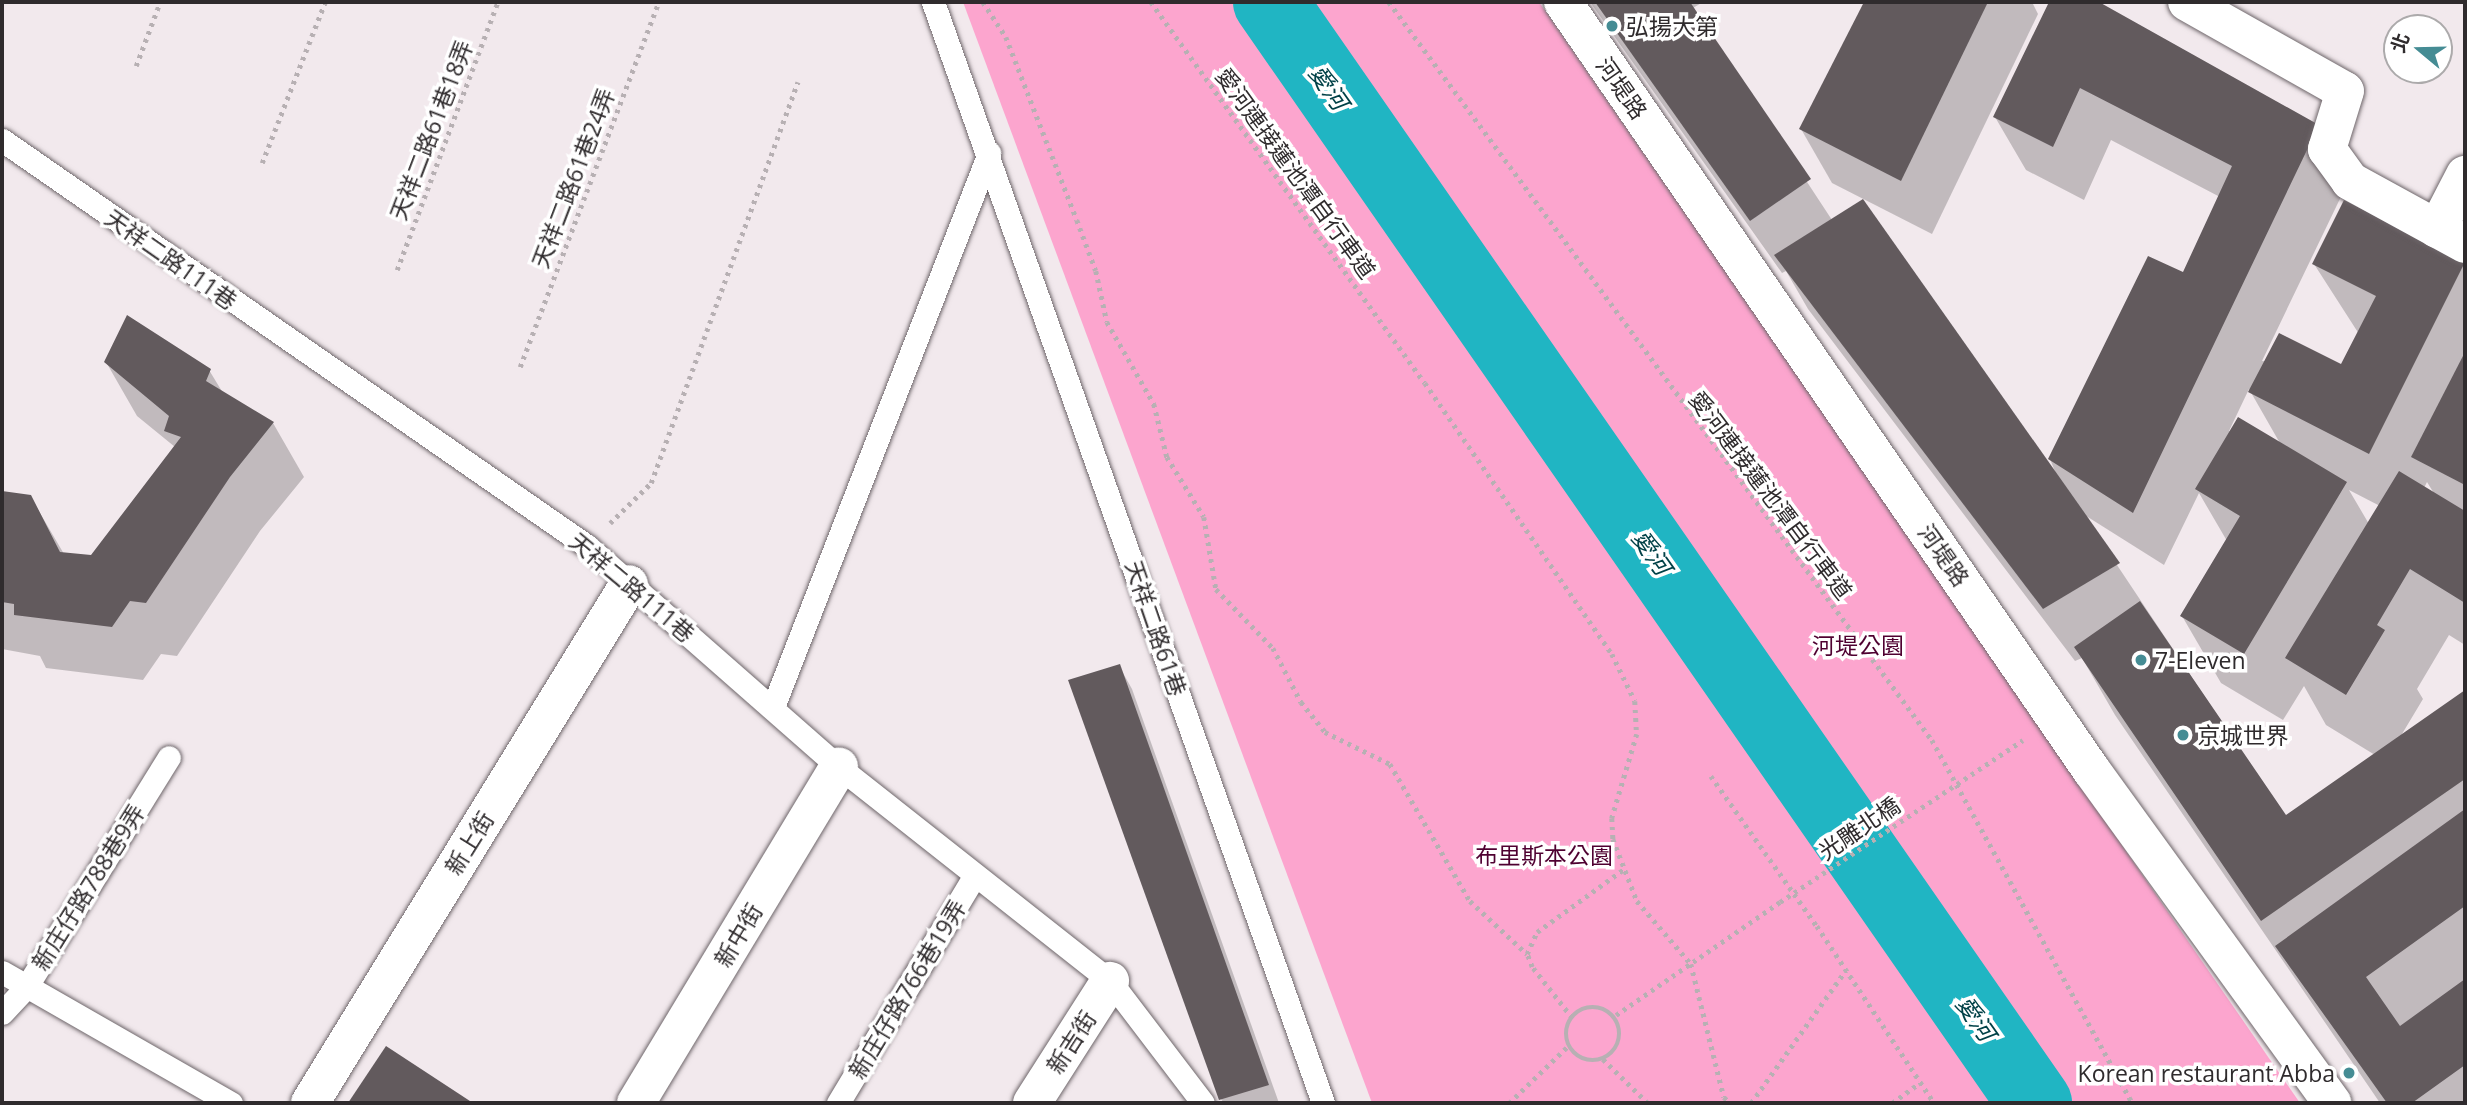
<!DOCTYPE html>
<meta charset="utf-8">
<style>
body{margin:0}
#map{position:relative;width:2467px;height:1105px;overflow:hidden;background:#f2e9ed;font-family:"Open Sans","Noto Sans TC",sans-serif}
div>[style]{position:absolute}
.green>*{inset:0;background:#fca5ce}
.shadow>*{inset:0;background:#0003}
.river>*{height:74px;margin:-37px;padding:0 37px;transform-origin:37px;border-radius:37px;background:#20b5c3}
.building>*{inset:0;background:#625a5d}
.path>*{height:4.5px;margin-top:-2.25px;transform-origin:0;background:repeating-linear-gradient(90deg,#b7b0b3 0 3.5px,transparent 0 8.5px)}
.path>.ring{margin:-2.25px;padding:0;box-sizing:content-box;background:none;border:4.5px solid #b7b0b3;border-radius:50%}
.roads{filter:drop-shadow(0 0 2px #6e666a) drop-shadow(0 0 2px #6e666a)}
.lane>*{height:23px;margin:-11.5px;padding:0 11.5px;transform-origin:11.5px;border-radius:11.5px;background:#fff}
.street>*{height:38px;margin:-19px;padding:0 19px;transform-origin:19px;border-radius:19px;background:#fff}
.path-bridge>*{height:4.5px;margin-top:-2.25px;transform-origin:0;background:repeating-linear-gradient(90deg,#b7b0b3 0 3.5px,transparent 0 8.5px)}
.dots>*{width:19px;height:19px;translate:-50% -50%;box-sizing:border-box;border:4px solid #fff;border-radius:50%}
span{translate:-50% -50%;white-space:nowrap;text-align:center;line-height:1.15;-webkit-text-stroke:7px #fff;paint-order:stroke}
.poi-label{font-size:23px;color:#2f2b2d}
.left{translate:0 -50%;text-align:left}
.right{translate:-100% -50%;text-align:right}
.street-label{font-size:23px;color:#2f2b2d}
.park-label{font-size:23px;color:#4f0131}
.water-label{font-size:24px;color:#014147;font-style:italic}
.frame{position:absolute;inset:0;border:4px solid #2f2b2d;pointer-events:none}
.north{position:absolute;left:2383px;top:14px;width:70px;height:70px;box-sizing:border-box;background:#fff;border:2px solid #acaaab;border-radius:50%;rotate:289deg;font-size:19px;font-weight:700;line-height:28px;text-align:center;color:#2f2b2d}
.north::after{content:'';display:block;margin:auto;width:24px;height:32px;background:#458c94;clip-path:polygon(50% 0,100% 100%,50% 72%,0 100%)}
</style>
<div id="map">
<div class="green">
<i style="clip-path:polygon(963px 2px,1244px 2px,1849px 856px,2012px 1103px,1372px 1103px)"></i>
<i style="clip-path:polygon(1300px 2px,1539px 2px,2300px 1103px,2064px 1103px,1773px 700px)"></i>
</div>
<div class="shadow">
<i style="clip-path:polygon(evenodd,1590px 2px,1703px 2px,1693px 8px,1832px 220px,2058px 479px,2050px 459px,2184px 275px,2220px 197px,2111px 140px,2084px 200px,2026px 170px,1995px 117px,2051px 2px,2095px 2px,2318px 126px,2349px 180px,2262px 361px,2342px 366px,2359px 334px,2314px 264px,2345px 203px,2465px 264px,2465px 645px,2449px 635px,2417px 689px,2423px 699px,2399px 739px,2465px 692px,2465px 1103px,2380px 1103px,2115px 715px,2082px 658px,2075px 661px,1808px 309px,1786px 271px,1782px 273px,1590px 2px,2249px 389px,2281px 445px,2229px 431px,2249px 389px,1590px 2px,2427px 482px,2435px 495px,2424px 488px,2427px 482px,1590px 2px,2349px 490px,2380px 506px,2369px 524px,2349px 490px,1590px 2px,2199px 493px,2227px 541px,2182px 616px,2221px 683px,2283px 720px,2304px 686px,2326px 725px,2375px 755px,2285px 817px,2083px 514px,2164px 565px,2199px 493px)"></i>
<i style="clip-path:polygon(1866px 2px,2032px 2px,2038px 14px,1932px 234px,1832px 183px,1801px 129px)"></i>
<i style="clip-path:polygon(106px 362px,209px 370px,223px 393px,273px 423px,304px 477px,260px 531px,177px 656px,161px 654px,143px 680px,46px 668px,40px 656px,2px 649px,2px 492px,30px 496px,64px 554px,92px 557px,175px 447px,137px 416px)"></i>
<i style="clip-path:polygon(1119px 666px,1132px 689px,1279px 1103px,1224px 1103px,1221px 1099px)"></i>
<i style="clip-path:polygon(387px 1048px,470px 1103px,351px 1103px)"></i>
</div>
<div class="river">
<i style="left:1270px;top:2px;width:1341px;rotate:55.21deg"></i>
</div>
<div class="building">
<i style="clip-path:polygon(1595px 2px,1690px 2px,1811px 179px,1750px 221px)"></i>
<i style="clip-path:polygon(1864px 2px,1988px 2px,1901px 181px,1799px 129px)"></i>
<i style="clip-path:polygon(2049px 2px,2099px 2px,2319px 125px,2133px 513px,2048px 459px,2148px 256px,2183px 272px,2232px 166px,2080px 88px,2053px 147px,1993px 117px)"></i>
<i style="clip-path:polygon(1863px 199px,2120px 563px,2043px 609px,1774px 255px)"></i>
<i style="clip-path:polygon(2344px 200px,2465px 262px,2369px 454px,2248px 392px,2279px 333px,2341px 364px,2376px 296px,2312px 264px)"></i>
<i style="clip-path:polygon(127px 315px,211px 369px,206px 381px,274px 422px,230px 477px,146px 603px,130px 601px,112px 627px,14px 615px,14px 604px,2px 602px,2px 491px,31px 495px,60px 552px,91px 555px,181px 437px,164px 431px,169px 416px,104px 362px)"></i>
<i style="clip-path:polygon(2465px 352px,2465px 485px,2411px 457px)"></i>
<i style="clip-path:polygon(2238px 417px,2347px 482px,2244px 654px,2180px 616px,2240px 516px,2195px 489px)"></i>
<i style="clip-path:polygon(2399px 471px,2465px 511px,2465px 603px,2410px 569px,2377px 625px,2385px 630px,2346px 695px,2285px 658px)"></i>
<i style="clip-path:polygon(2140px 601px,2286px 815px,2465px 690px,2465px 779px,2261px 921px,2074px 647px)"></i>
<i style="clip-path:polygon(1120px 664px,1269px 1085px,1219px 1100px,1068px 680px)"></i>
<i style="clip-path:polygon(2465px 809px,2465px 906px,2366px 977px,2400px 1026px,2465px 979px,2465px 1065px,2412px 1103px,2387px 1103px,2275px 946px)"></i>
<i style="clip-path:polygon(386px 1046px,473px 1103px,348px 1103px)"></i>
</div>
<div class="path">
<i style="left:983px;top:2px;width:42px;rotate:56.7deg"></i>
<i style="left:1006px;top:37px;width:196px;rotate:68.8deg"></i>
<i style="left:1077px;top:220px;width:54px;rotate:69.6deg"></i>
<i style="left:1096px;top:271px;width:52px;rotate:77.8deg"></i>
<i style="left:1107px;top:322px;width:95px;rotate:60.2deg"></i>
<i style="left:1154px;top:404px;width:55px;rotate:76.2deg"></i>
<i style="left:1167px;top:457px;width:70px;rotate:58.3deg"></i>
<i style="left:1204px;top:517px;width:73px;rotate:80.5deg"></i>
<i style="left:1216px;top:589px;width:82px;rotate:46deg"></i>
<i style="left:1273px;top:648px;width:61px;rotate:62.6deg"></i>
<i style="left:1301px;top:702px;width:38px;rotate:51deg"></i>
<i style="left:1325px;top:732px;width:72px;rotate:26.2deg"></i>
<i style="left:1390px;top:764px;width:159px;rotate:59.7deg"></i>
<i style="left:1470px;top:901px;width:78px;rotate:42.9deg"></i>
<i style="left:1151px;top:2px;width:469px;rotate:54.3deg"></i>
<i style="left:1425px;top:383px;width:329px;rotate:55.4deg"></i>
<i style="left:1612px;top:654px;width:52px;rotate:63.9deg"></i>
<i style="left:1635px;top:701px;width:33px;rotate:87deg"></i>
<i style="left:1637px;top:734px;width:88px;rotate:106.6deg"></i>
<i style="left:1612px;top:818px;width:21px;rotate:87deg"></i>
<i style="left:1613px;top:839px;width:66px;rotate:68.8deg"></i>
<i style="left:1637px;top:901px;width:83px;rotate:49.4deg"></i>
<i style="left:1691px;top:964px;width:137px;rotate:76.1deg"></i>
<i style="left:1724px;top:1097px;width:8px;rotate:45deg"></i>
<i style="left:1389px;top:2px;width:916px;rotate:53.66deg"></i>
<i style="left:1932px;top:740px;width:414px;rotate:61.1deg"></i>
<i style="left:136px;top:66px;width:68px;rotate:-69.4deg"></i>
<i style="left:262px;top:163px;width:173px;rotate:-68.6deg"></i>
<i style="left:397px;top:270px;width:286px;rotate:-69.4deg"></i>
<i style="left:520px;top:367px;width:391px;rotate:-69.2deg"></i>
<i style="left:610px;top:523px;width:57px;rotate:-44.3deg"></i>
<i style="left:651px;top:483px;width:427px;rotate:-69.9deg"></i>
<i style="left:1711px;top:776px;width:184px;rotate:54.8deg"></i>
<i style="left:1817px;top:926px;width:212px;rotate:56.5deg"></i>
<i style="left:1957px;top:784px;width:79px;rotate:-33.7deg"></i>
<i class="ring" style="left:1566px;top:1007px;width:49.5px;height:49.5px"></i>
<i style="left:1616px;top:1015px;width:199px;rotate:-34.6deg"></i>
<i style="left:1572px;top:1018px;width:65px;rotate:-128.1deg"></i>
<i style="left:1532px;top:967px;width:14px;rotate:-111deg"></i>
<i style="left:1527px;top:954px;width:24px;rotate:-66deg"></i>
<i style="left:1537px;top:932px;width:107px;rotate:-35.9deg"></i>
<i style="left:1603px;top:1059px;width:63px;rotate:44.4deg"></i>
<i style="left:1509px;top:1103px;width:82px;rotate:-44deg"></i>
<i style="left:1677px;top:1103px;width:4px"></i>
<i style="left:1751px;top:1103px;width:163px;rotate:-54.5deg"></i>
<i style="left:1892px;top:1103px;width:34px;rotate:-36deg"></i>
</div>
<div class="roads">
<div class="lane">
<i style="left:933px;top:2px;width:1168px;rotate:70.49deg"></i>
<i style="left:2px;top:140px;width:712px;rotate:34.76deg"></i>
<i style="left:587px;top:546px;width:335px;rotate:41.3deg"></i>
<i style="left:839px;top:767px;width:345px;rotate:38.3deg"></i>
<i style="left:1110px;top:981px;width:153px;rotate:52.7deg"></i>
<i style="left:773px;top:707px;width:595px;rotate:-68.7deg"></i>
<i style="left:2px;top:972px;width:264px;rotate:29.8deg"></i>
<i style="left:2px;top:1013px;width:37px;rotate:-47deg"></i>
<i style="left:27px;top:986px;width:269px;rotate:-58.2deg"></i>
<i style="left:838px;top:1103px;width:266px;rotate:-59deg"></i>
</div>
<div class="street">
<i style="left:1563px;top:2px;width:933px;rotate:55.48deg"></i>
<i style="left:2092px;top:771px;width:410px;rotate:54.1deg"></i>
<i style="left:2187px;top:2px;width:181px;rotate:29.4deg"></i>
<i style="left:2345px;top:91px;width:61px;rotate:107.2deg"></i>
<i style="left:2327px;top:149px;width:39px;rotate:54deg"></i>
<i style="left:2350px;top:181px;width:131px;rotate:28.7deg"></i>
<i style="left:2437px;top:229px;width:61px;rotate:-62.6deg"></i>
<i style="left:310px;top:1103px;width:609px;rotate:-58.42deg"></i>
<i style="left:636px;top:1103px;width:393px;rotate:-58.9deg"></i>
<i style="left:1032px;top:1103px;width:145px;rotate:-57.4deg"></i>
</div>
</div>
<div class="path-bridge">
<i style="left:1780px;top:902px;width:213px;rotate:-33.7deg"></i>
</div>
<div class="dots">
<i style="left:1612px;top:26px;background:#458c94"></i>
<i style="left:2141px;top:660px;background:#458c94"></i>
<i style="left:2183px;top:735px;background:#458c94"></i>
<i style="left:2349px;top:1073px;background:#458c94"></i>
</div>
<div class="poi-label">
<span class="left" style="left:1626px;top:26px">弘揚大第</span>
<span class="left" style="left:2155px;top:660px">7-Eleven</span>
<span class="left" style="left:2197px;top:735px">京城世界</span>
<span class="right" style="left:2335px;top:1073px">Korean restaurant Abba</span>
</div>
<div class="street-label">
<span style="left:1622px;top:88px;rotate:55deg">河堤路</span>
<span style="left:431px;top:130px;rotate:-69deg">天祥二路61巷18弄</span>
<span style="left:1296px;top:173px;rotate:54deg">愛河連接蓮池潭自行車道</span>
<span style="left:573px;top:178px;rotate:-69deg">天祥二路61巷24弄</span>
<span style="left:171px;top:259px;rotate:35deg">天祥二路111巷</span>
<span style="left:1771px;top:495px;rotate:53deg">愛河連接蓮池潭自行車道</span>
<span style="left:1944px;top:555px;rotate:55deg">河堤路</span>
<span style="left:632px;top:587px;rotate:40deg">天祥二路111巷</span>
<span style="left:1156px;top:628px;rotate:71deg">天祥二路61巷</span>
<span style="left:1859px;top:828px;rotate:-34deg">光雕北橋</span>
<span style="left:469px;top:843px;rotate:-58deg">新上街</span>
<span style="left:88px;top:887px;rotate:-58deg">新庄仔路788巷9弄</span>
<span style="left:738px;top:935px;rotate:-59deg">新中街</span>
<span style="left:907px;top:989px;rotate:-59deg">新庄仔路766巷19弄</span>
<span style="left:1071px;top:1042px;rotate:-57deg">新吉街</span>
</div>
<div class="park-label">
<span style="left:1858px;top:645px">河堤公園</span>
<span style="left:1544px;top:855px">布里斯本公園</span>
</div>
<div class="water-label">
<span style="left:1329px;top:87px;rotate:55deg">愛河</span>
<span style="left:1652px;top:552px;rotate:55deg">愛河</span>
<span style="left:1976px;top:1018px;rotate:55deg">愛河</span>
</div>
<div class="frame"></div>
<div class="north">北</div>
</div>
